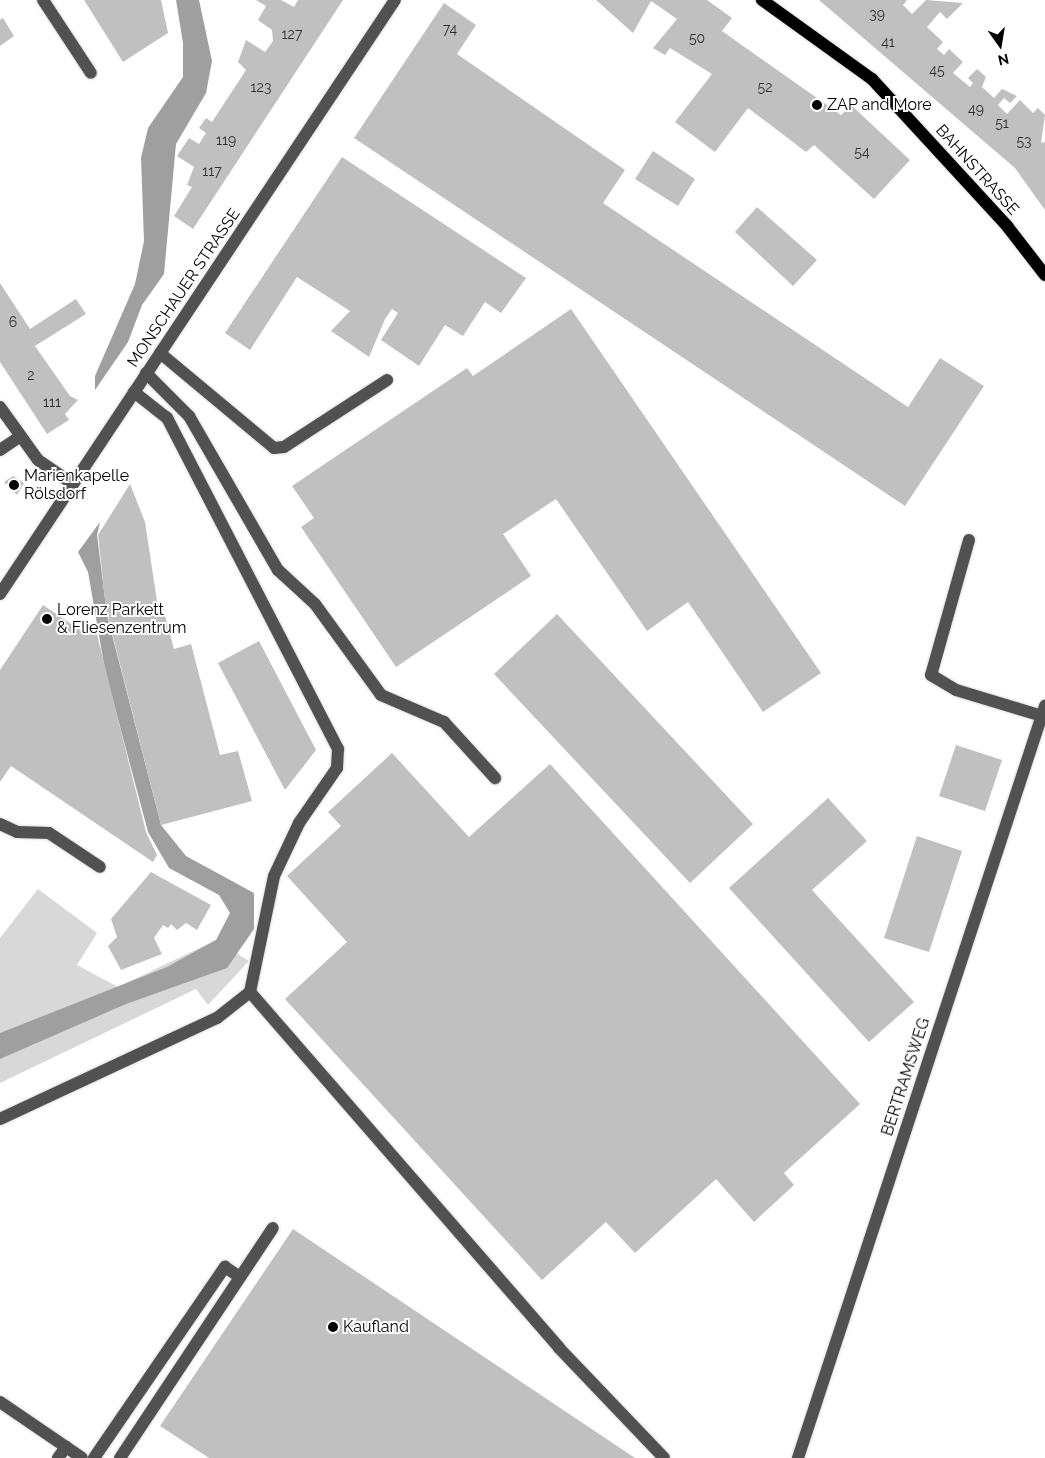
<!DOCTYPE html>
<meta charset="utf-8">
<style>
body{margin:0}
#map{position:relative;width:1045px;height:1458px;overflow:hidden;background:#fff;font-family:Raleway,sans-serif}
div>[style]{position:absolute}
.green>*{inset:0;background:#d8d8d8}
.water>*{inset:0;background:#9f9f9f}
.building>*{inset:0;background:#c0c0c0}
.roads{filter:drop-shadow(0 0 1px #dbdbdb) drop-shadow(0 0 1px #dbdbdb)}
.minor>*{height:12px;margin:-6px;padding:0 6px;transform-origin:6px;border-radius:6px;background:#515151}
.major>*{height:12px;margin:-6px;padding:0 6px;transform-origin:6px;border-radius:6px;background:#000}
.dots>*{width:14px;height:14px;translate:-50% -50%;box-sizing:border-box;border:2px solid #fff;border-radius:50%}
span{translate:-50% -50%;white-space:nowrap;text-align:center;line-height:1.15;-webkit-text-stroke:4px #fff;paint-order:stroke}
.number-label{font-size:14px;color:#303030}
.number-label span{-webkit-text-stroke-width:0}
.poi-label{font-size:16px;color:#000}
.left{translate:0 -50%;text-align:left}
.street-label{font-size:16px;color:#000}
.north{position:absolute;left:975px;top:20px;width:50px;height:50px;-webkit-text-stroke:4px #fff;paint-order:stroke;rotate:167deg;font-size:14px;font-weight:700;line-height:20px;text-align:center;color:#000}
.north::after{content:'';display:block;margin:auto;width:18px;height:22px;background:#000;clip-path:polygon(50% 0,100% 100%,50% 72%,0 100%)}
</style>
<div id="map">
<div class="green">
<i style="clip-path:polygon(38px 889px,97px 933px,77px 965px,118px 987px,216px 940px,249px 961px,208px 1005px,196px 989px,0 1083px,0 938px)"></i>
</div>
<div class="water">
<i style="clip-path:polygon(176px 0,199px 0,212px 61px,206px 93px,176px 144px,164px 274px,142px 305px,128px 342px,95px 390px,95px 376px,135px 284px,144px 241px,141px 158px,148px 128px,183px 77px,183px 43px)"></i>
<i style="clip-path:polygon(100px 522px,97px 535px,107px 615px,161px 825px,186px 856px,254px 893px,254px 929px,227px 968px,126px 1004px,0 1059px,0 1033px,167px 967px,216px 940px,230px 913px,219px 895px,169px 868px,148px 832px,105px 670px,88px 572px,78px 552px)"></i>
</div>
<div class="building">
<i style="clip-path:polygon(84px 0,161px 0,168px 33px,123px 62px)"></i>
<i style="clip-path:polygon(256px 0,281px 0,294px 7px,298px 0,343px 0,193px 229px,174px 216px,192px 187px,187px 185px,194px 167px,177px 156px,189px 138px,199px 144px,206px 133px,199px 128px,206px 118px,212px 122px,246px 70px,238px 62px,246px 40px,265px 52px,273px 41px,272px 30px,258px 20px,266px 6px)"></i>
<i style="clip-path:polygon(596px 0,707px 0,732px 18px,722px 31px,841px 115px,851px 105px,910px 160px,874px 199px,814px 145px,806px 152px,748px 108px,715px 152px,675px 122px,712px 74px,670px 48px,665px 55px,653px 48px,677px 19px,651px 1px,633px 33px)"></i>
<i style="clip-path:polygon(819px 0,907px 0,903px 5px,912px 14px,926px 0,963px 3px,947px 19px,940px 12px,927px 27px,943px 42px,937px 49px,944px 55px,949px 49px,963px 62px,953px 73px,970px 87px,973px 83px,968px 78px,977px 69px,986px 77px,982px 87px,994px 98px,1002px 89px,1017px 96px,1010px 103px,1004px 98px,998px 105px,1007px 114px,1020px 100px,1033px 113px,1038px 108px,1045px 115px,1041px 143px,1045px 142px,1045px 210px,1015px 168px)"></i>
<i style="clip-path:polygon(444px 3px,476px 25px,457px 54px,625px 170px,603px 203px,908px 407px,940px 358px,984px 386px,905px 506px,354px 138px)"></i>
<i style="clip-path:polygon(3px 18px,14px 36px,0 46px,0 20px)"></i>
<i style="clip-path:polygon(653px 151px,695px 179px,678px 206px,635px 179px)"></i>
<i style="clip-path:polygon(342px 157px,526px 278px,501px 313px,485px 302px,463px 336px,445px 325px,419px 366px,381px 340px,398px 313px,392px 309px,385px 319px,369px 357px,331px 331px,350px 311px,297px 277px,250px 350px,225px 333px)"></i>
<i style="clip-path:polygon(757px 207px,817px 260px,793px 286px,735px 232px)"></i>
<i style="clip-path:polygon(0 283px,30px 329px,76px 299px,86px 314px,35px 346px,70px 396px,78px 400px,65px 414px,69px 420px,47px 434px,0 362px)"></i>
<i style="clip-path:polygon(571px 309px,821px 673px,763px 712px,688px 602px,647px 631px,556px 499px,503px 534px,531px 576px,396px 667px,301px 527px,314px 518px,292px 486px,467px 368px,473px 376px)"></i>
<i style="clip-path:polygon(13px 476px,24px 483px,17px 495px,4px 482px)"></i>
<i style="clip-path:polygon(130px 484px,145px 522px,157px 601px,161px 601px,174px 649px,191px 644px,220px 755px,238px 751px,252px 801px,161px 825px,106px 609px,98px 535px)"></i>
<i style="clip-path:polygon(43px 605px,80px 630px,95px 626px,146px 832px,157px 855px,153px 862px,11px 766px,0 782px,0 670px)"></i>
<i style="clip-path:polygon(557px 614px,753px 824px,690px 883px,494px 674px)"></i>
<i style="clip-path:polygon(259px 641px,316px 750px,285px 790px,218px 663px)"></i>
<i style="clip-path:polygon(956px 745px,1002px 760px,985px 811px,939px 796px)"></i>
<i style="clip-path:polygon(392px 753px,469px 837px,550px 764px,860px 1104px,784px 1173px,794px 1185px,754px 1222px,716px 1179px,635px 1253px,606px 1222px,542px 1280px,285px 999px,347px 942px,287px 876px,341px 826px,328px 812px)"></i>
<i style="clip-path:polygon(828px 798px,867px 841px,812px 890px,914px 1002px,869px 1042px,729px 888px)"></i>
<i style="clip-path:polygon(917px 836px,962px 851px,929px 952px,884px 938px)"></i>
<i style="clip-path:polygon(151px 872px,211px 905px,197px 930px,186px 923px,177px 930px,171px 924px,168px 928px,163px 925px,154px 938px,162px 954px,121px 970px,108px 946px,117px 937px,111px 919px)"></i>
<i style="clip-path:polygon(293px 1229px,635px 1458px,209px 1458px,160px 1426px)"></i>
</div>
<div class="roads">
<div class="minor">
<i style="left:43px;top:0;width:87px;rotate:56.7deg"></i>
<i style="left:160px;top:353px;width:148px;rotate:39.8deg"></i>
<i style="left:274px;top:448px;width:10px;rotate:-6deg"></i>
<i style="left:284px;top:447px;width:123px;rotate:-33deg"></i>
<i style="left:146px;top:373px;width:61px;rotate:45deg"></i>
<i style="left:189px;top:416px;width:178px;rotate:60deg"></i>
<i style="left:278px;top:570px;width:50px;rotate:42.6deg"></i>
<i style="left:315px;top:604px;width:112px;rotate:54deg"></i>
<i style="left:381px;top:695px;width:69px;rotate:23.2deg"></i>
<i style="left:444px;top:722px;width:76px;rotate:47.7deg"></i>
<i style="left:0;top:407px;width:65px;rotate:54.4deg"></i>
<i style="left:38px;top:460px;width:42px;rotate:34.4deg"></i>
<i style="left:0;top:450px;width:23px;rotate:-34deg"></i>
<i style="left:969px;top:540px;width:140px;rotate:105.7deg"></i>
<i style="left:931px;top:675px;width:29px;rotate:31deg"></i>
<i style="left:956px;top:690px;width:90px;rotate:16.8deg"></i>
<i style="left:0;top:594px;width:713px;rotate:-56.38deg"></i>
<i style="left:0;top:824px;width:19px;rotate:25deg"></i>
<i style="left:17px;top:832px;width:32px;rotate:2deg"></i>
<i style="left:49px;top:833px;width:61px;rotate:33.7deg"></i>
<i style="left:250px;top:992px;width:471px;rotate:49deg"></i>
<i style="left:559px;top:1348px;width:152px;rotate:46.3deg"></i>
<i style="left:0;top:1119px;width:239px;rotate:-25deg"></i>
<i style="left:217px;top:1018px;width:42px;rotate:-38.2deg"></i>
<i style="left:250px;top:992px;width:118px;rotate:-78.3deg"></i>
<i style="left:274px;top:876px;width:59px;rotate:-64.7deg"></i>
<i style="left:299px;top:823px;width:67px;rotate:-55.4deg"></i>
<i style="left:337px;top:768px;width:19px;rotate:-87deg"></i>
<i style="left:338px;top:749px;width:373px;rotate:-117.3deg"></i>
<i style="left:167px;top:418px;width:42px;rotate:-141.8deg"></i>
<i style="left:0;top:1402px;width:99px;rotate:34.3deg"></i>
<i style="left:58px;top:1458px;width:14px;rotate:-54deg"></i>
<i style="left:94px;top:1458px;width:232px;rotate:-55.6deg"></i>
<i style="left:225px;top:1267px;width:18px;rotate:34deg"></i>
<i style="left:120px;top:1458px;width:276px;rotate:-56.4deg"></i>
<i style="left:798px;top:1458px;width:792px;rotate:-71.82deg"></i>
</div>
<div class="major">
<i style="left:762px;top:0;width:135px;rotate:35.7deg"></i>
<i style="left:872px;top:79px;width:200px;rotate:47.4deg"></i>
<i style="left:1007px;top:226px;width:62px;rotate:52.2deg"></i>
</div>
</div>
<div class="dots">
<i style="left:817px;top:105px;background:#000"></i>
<i style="left:14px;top:485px;background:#000"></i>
<i style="left:47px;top:619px;background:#000"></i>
<i style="left:333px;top:1327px;background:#000"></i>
</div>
<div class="number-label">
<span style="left:877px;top:14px">39</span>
<span style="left:450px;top:29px">74</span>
<span style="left:292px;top:34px">127</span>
<span style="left:697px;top:38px">50</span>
<span style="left:888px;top:42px">41</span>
<span style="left:937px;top:70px">45</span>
<span style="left:261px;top:87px">123</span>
<span style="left:765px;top:87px">52</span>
<span style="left:976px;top:109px">49</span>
<span style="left:1002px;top:123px">51</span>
<span style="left:226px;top:140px">119</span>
<span style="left:1024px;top:141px">53</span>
<span style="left:862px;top:152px">54</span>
<span style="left:212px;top:171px">117</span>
<span style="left:13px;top:322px">6</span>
<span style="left:31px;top:375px">2</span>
<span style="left:52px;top:402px">111</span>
</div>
<div class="poi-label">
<span class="left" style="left:827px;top:105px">ZAP and More</span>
<span class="left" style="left:24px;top:485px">Marienkapelle<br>Rölsdorf</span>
<span class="left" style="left:57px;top:619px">Lorenz Parkett<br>&amp; Fliesenzentrum</span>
<span class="left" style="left:343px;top:1327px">Kaufland</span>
</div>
<div class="street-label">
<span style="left:977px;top:170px;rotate:48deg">BAHNSTRASSE</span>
<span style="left:184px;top:288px;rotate:-56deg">MONSCHAUER STRASSE</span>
<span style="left:906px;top:1077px;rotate:-72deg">BERTRAMSWEG</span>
</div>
<div class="north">N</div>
</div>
